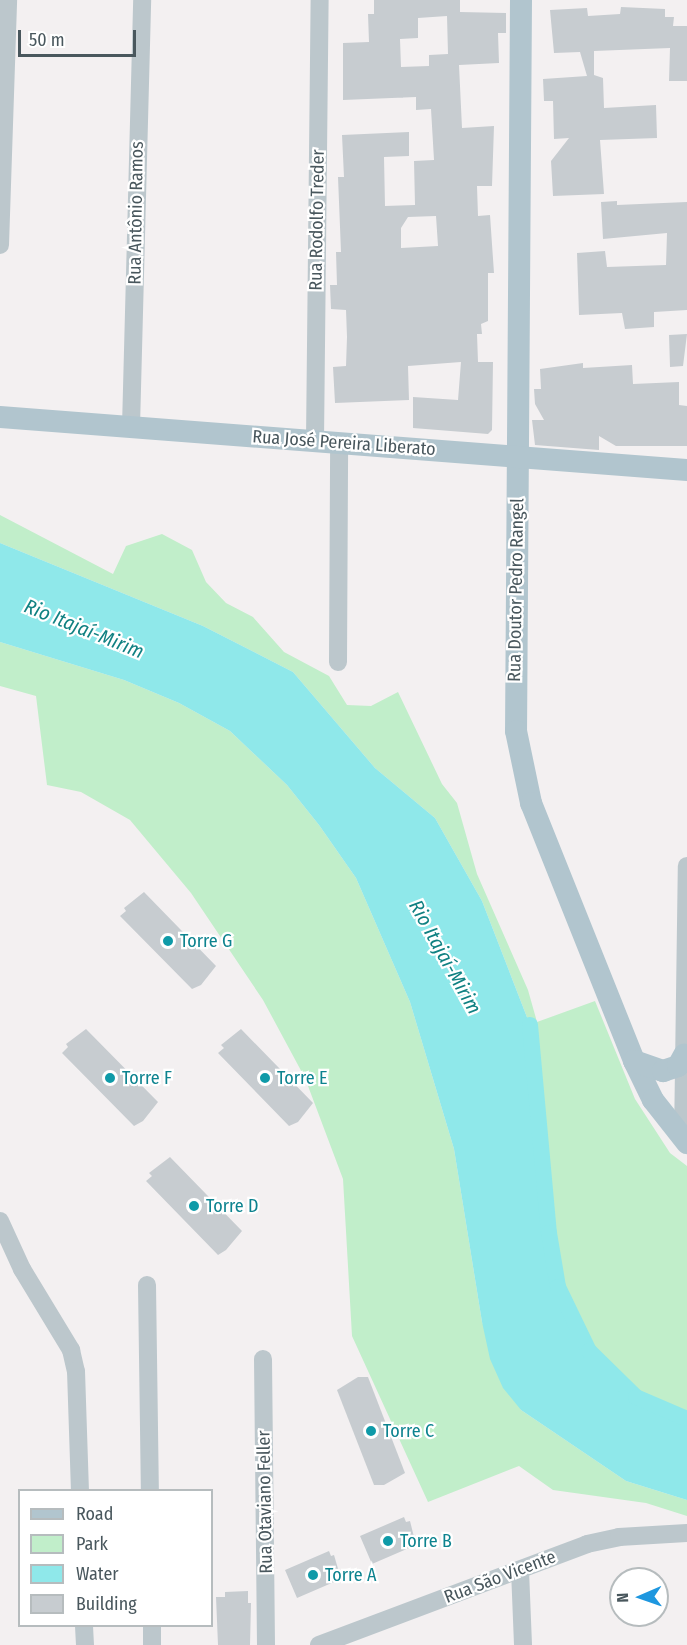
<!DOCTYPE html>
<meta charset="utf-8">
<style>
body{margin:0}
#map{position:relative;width:687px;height:1645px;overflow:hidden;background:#f3f0f1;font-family:"Fira Sans Condensed",sans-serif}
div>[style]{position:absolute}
.green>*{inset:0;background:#c1eeca}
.water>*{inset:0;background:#8fe8ea}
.canal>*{height:16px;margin:-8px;padding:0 8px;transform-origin:8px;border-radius:8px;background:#8fe8ea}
.building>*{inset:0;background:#c7ccd0}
.minor>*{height:18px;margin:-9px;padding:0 9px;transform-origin:9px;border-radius:9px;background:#bcc7cc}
.major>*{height:22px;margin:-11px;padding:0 11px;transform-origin:11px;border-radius:11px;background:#b1c5ce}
.dots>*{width:16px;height:16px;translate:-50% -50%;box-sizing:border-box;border:3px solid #fff;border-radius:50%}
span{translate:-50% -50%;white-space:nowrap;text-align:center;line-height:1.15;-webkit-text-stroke:4.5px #fff;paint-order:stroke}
.street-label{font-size:18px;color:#49575d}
.culture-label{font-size:18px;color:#0d838f}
.left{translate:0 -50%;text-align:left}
.water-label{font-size:20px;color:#108182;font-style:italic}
.legend{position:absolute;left:18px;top:1489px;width:195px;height:138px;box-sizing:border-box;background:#fff;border:2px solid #b6bcbe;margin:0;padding:8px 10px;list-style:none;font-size:18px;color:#49575d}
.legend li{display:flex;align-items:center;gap:12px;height:30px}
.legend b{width:30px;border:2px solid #b6bcbe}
.north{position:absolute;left:609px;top:1567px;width:60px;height:60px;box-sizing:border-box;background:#fff;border:2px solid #b6bcbe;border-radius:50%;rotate:268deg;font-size:16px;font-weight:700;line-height:24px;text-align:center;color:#49575d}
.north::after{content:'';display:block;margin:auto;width:21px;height:27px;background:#1e97df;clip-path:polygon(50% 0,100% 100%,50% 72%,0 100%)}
.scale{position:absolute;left:18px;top:30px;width:118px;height:27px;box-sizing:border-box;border:3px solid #49575d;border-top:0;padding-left:8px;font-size:18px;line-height:21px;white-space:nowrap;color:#49575d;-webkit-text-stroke:4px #fff;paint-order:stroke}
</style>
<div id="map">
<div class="green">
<i style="clip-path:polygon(0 515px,113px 574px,126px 546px,162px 534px,192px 550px,206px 582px,226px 603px,253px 617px,284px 652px,329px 676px,347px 705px,371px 706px,398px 692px,442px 784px,457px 803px,477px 874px,528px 990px,537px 1022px,595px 1001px,635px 1099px,670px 1153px,687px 1166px,687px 1419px,636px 1397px,589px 1351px,558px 1287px,549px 1233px,530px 1025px,482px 901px,435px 818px,375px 768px,293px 672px,203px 626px,0 543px)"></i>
<i style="clip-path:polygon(0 642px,124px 680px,179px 703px,230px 731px,287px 785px,319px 825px,356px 878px,410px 1002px,454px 1149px,482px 1322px,521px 1410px,626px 1481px,687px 1500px,687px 1516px,646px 1503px,553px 1490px,519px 1466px,428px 1502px,352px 1336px,343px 1179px,305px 1078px,263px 1000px,191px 893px,130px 820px,81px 792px,47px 785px,36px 696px,0 686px)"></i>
</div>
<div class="water">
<i style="clip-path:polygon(0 543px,203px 626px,293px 672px,375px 768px,435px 818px,482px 901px,530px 1025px,549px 1233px,558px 1287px,589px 1351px,636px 1397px,687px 1419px,687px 1500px,626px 1481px,521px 1410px,503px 1388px,490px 1359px,482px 1322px,454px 1149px,410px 1002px,356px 878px,319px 825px,287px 785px,230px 731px,179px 703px,124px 680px,0 642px)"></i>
</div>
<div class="canal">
<i style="left:530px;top:1025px;width:209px;rotate:84.8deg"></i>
<i style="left:549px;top:1233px;width:55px;rotate:80.5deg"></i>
<i style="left:558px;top:1287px;width:71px;rotate:64.2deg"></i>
<i style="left:589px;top:1351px;width:66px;rotate:44.4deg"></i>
<i style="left:636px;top:1397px;width:56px;rotate:23.3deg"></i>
</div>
<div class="building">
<i style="clip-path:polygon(evenodd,374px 0,460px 0,460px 12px,506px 13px,506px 33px,498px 33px,499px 63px,459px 65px,462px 128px,494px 126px,492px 186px,477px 186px,478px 216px,490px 215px,494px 273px,488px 273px,488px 321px,481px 324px,482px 334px,477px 334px,478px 362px,493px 362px,492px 430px,488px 434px,413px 428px,413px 397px,458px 400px,461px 362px,408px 366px,409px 400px,335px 403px,333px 367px,346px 366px,347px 337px,346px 310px,331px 309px,330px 285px,337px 285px,336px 252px,341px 252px,338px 177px,344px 177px,342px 135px,409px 132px,409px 156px,384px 157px,385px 206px,415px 205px,414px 161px,434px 160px,431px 109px,416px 110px,416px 97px,343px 100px,343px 43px,369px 42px,368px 14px,374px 14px,374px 0,447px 16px,448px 54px,429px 55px,429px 66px,401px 67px,400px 39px,418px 38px,418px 18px,447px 16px,374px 0,436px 216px,438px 246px,401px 248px,401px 228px,408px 217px,436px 216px)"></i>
<i style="clip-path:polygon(621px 7px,665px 9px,665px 17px,674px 17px,673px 26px,687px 26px,687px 81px,669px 81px,670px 48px,594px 51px,594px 75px,603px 78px,604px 108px,656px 105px,657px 138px,600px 140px,604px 194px,553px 196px,551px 161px,569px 138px,554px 139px,553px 101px,544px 101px,543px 79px,587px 76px,580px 52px,554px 53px,550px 10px,587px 8px,588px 16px,620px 14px)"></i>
<i style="clip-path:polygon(617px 201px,617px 205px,687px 202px,687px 310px,654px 312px,654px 327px,625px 329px,622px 313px,579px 315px,577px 253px,605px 251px,607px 267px,666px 265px,667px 233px,603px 239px,601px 202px)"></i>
<i style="clip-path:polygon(687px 334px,683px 366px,670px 367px,669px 335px)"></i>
<i style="clip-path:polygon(583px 363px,583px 368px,632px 365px,633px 384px,679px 382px,679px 405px,687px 406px,687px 446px,616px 446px,599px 436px,599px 450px,535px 445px,532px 420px,544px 420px,535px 404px,534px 389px,541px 389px,540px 369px)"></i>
<i style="clip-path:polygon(144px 892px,216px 966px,201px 985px,192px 989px,120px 916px,126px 911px,124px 908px)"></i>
<i style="clip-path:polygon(86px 1029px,158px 1102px,143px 1121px,134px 1126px,62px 1053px,68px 1047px,66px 1044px)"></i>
<i style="clip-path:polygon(241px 1029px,313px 1103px,298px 1122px,289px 1126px,218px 1053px,224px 1048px,221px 1045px)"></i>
<i style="clip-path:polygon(170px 1157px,242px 1231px,226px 1250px,218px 1255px,146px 1181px,152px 1176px,149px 1173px)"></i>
<i style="clip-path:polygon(358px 1377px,368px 1377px,405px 1473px,384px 1485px,374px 1485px,337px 1390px)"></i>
<i style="clip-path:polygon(404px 1517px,406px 1522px,410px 1521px,416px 1545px,372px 1564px,360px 1536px)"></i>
<i style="clip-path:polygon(329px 1551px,331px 1556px,334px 1555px,341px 1579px,297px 1598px,285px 1570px)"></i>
<i style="clip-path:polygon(248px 1591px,248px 1603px,251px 1603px,250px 1645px,218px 1645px,216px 1597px,225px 1597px,225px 1592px)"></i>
</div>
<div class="minor">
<i style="left:0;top:245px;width:245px;rotate:-88.1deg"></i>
<i style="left:131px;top:427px;width:427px;rotate:-88.5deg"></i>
<i style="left:315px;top:441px;width:441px;rotate:-89.4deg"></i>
<i style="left:338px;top:662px;width:219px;rotate:-89.7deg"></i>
<i style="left:683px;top:1139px;width:273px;rotate:-89.2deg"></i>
<i style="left:0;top:1221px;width:53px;rotate:65.4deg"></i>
<i style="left:22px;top:1269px;width:95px;rotate:58.8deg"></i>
<i style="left:71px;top:1350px;width:22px;rotate:77deg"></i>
<i style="left:76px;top:1371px;width:119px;rotate:88.1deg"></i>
<i style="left:147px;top:1285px;width:205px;rotate:89.2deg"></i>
<i style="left:263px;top:1359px;width:286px;rotate:89.4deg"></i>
<i style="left:520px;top:1570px;width:75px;rotate:87.7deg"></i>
<i style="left:84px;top:1626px;width:19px;rotate:87deg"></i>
<i style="left:152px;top:1626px;width:19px;rotate:90deg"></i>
<i style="left:319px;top:1645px;width:286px;rotate:-20.6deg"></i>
<i style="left:587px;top:1544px;width:33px;rotate:-12deg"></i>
<i style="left:619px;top:1537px;width:68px;rotate:-3.4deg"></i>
</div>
<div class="major">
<i style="left:521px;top:0;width:731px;rotate:90.39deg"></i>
<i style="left:516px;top:731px;width:74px;rotate:78.2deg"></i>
<i style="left:531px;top:803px;width:278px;rotate:68.2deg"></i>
<i style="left:634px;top:1061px;width:43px;rotate:64deg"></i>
<i style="left:653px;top:1100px;width:55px;rotate:51.7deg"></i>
<i style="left:0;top:417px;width:689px;rotate:4.41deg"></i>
<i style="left:634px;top:1061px;width:31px;rotate:19deg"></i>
<i style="left:663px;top:1071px;width:16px;rotate:-18deg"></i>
<i style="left:678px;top:1066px;width:13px;rotate:-61deg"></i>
</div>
<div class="dots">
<i style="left:168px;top:941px;background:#0f9aa8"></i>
<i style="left:110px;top:1078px;background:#0f9aa8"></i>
<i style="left:265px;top:1078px;background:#0f9aa8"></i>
<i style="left:194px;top:1206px;background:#0f9aa8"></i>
<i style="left:371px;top:1431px;background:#0f9aa8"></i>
<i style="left:388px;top:1541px;background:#0f9aa8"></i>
<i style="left:313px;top:1575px;background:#0f9aa8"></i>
</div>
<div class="street-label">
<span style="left:136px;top:213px;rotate:-89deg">Rua Antônio Ramos</span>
<span style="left:317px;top:220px;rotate:-89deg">Rua Rodolfo Treder</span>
<span style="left:344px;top:443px;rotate:4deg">Rua José Pereira Liberato</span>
<span style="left:516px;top:590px;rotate:-89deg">Rua Doutor Pedro Rangel</span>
<span style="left:265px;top:1502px;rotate:-91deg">Rua Otaviano Feller</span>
<span style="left:500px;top:1577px;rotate:-21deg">Rua São Vicente</span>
</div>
<div class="culture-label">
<span class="left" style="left:180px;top:941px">Torre G</span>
<span class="left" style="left:122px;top:1078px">Torre F</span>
<span class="left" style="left:277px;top:1078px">Torre E</span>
<span class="left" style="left:206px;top:1206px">Torre D</span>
<span class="left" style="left:383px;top:1431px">Torre C</span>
<span class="left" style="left:400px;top:1541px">Torre B</span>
<span class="left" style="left:325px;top:1575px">Torre A</span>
</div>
<div class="water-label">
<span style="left:84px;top:629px;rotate:22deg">Rio Itajaí-Mirim</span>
<span style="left:445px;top:957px;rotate:61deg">Rio Itajaí-Mirim</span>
</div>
<ul class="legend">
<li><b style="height:8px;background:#b1c5ce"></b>Road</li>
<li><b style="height:16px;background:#c1eeca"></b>Park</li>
<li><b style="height:16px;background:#8fe8ea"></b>Water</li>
<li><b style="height:16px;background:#c7ccd0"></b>Building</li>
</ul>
<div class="north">N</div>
<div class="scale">50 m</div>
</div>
